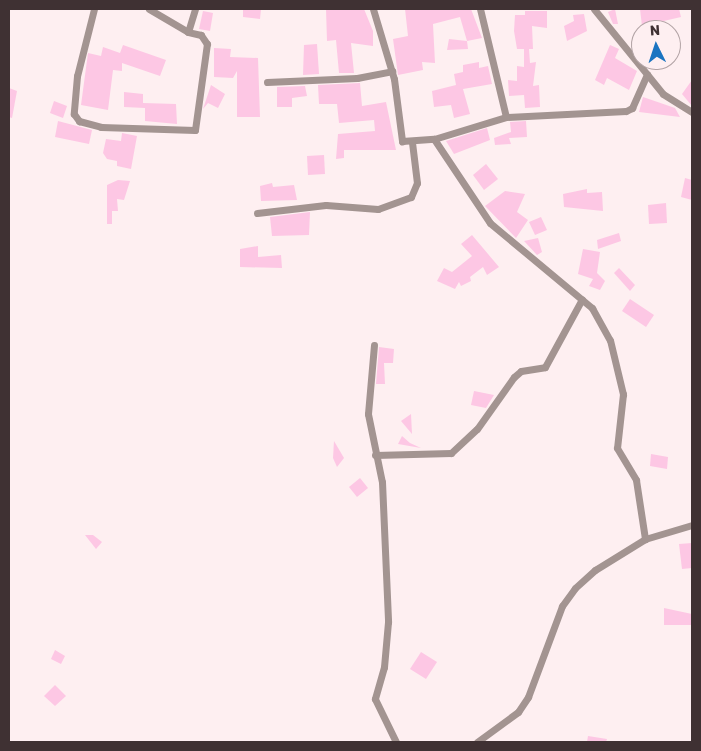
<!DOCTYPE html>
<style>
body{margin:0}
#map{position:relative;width:701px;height:751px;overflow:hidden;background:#feeff1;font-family:Rubik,sans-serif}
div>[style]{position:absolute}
.building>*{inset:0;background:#fdc7e4}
.street>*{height:7px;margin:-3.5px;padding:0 3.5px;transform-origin:3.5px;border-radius:3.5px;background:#a39491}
span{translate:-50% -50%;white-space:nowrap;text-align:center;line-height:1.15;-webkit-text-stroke:5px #feeff1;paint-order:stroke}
.frame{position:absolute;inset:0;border:10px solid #3f3133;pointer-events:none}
.north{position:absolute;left:631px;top:20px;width:50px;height:50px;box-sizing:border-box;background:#feeff1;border:1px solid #b2a3a5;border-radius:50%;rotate:356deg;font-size:14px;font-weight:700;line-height:20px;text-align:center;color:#3f3133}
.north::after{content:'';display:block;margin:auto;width:18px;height:22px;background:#1b74c1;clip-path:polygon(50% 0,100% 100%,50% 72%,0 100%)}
</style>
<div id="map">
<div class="building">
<i style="clip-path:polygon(243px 9px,261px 9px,260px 19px,243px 17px)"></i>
<i style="clip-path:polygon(326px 9px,364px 9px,373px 31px,373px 46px,351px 43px,354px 73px,339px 73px,336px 40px,327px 41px)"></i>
<i style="clip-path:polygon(405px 9px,471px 9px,482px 38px,467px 41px,460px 17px,433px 24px,435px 63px,422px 62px,423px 70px,398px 75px,393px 39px,408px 36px)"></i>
<i style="clip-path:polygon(615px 9px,618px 24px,613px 24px,608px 12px)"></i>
<i style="clip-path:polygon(640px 9px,679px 9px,681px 17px,642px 26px)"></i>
<i style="clip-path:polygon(203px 11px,213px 13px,210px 31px,199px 29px)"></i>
<i style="clip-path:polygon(525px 11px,547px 11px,547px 28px,532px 26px,533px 49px,529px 49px,530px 63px,536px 62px,533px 86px,539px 85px,540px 107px,525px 108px,524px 95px,509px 96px,508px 80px,517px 81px,517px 66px,524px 67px,524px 49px,517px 49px,514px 31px,515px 15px,525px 15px)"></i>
<i style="clip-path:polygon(584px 14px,587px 31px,567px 41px,564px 26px,574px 21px,573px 15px)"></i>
<i style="clip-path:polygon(449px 39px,467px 41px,468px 49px,447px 50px)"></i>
<i style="clip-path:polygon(317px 44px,319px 74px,303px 75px,304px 45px)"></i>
<i style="clip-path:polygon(123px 45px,166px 60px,160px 76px,122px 63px,122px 71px,113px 70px,108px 110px,81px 105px,88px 53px,101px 56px,103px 47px,120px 53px)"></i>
<i style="clip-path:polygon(610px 45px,619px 49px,615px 58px,637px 71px,629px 90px,607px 78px,604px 85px,595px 80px)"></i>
<i style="clip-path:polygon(214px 48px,231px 49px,230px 57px,258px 58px,260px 117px,237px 117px,237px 71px,233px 78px,214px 77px)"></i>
<i style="clip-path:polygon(479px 62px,479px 68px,488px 66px,492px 84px,463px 89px,470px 114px,454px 118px,451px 105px,434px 107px,432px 91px,456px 85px,454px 74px,463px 72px,463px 65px)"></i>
<i style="clip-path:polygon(692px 80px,692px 106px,682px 94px)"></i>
<i style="clip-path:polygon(360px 83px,362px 106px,386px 102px,396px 150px,344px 150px,344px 158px,336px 159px,338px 134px,375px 131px,374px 120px,339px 123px,337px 104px,319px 104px,318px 85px)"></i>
<i style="clip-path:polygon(211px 85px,225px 94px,218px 108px,208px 103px,203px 109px)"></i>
<i style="clip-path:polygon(305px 86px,307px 96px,292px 98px,292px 107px,277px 107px,277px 87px)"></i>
<i style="clip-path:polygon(9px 88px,17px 91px,12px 118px,9px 117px)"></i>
<i style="clip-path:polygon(124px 92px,143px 94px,143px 103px,176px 104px,177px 124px,145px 121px,145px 108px,124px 107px)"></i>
<i style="clip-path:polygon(643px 97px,675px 108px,680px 117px,639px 112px)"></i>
<i style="clip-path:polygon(54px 101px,67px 106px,63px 118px,50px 113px)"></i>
<i style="clip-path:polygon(58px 121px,92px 130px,89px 144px,55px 137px)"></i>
<i style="clip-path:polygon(526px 121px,527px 137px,509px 138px,511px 144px,495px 145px,494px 138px,511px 132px,510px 122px)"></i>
<i style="clip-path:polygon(487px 128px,490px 140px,454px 154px,446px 141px)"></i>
<i style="clip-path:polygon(122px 133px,137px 136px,131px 169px,117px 166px,117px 161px,107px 159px,103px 153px,106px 139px,121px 141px)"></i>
<i style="clip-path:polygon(324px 155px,325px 174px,308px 175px,307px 156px)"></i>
<i style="clip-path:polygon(486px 164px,498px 179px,484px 190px,473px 175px)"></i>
<i style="clip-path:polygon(685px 178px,692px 180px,692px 200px,681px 197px)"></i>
<i style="clip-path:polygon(118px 180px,130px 181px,124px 200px,117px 199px,118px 211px,112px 211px,112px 224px,107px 224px,107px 185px)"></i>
<i style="clip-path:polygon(272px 183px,273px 187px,294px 185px,297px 200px,261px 201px,260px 186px)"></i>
<i style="clip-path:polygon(587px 189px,587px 193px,602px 192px,603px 211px,564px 207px,563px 194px)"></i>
<i style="clip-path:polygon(505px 191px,525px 194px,517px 212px,528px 220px,516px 238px,485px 206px)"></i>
<i style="clip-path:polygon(666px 203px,667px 223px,649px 224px,648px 205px)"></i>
<i style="clip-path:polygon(310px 212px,309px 235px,272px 236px,270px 217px)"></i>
<i style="clip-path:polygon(541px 217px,547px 230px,535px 235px,529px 222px)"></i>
<i style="clip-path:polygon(619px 233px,621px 241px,598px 249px,597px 240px)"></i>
<i style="clip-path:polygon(472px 235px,499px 267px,487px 275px,483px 267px,470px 277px,471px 281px,461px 286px,459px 282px,455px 289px,437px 281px,444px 268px,452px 272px,472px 256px,461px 244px)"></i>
<i style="clip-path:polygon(538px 238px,542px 252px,537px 255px,524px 241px)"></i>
<i style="clip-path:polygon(258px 246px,258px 257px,281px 255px,282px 268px,240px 267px,240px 249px)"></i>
<i style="clip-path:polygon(583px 249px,600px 252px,597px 273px,605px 281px,600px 290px,589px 286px,593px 279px,578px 274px)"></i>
<i style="clip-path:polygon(619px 268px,635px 285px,630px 291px,614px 273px)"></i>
<i style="clip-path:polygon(630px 299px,654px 315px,646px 327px,622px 311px)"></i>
<i style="clip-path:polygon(379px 347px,394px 349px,393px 363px,384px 363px,385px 384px,376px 384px)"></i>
<i style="clip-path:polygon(474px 391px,494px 395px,486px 408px,471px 405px)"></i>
<i style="clip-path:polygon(411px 414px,412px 434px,401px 421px)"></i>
<i style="clip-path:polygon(402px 436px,410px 443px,421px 448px,398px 444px)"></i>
<i style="clip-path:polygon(334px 441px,344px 458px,337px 467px,333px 458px)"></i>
<i style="clip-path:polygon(651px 454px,668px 457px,667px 469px,650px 466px)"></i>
<i style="clip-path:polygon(360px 478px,368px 488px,357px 497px,349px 487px)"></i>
<i style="clip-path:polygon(85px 535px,93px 535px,102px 542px,96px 549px)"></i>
<i style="clip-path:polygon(692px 543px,692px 568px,682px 569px,679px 544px)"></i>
<i style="clip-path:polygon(664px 608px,692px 614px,692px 625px,664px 625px)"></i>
<i style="clip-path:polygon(55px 650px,65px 656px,61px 664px,51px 659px)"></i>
<i style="clip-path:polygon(421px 652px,437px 662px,426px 679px,410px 669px)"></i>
<i style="clip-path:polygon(55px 685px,66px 696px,55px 706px,44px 696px)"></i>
<i style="clip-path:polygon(588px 736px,607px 739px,606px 742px,587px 742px)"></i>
</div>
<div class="street">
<i style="left:94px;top:9px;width:69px;rotate:104.2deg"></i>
<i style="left:77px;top:76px;width:38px;rotate:95deg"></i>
<i style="left:74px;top:114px;width:9px;rotate:54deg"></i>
<i style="left:79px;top:121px;width:23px;rotate:15deg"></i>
<i style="left:101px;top:127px;width:94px;rotate:1.8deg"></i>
<i style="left:195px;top:130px;width:87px;rotate:-82.1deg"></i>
<i style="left:207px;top:44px;width:11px;rotate:-124deg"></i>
<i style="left:201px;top:35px;width:13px;rotate:-167deg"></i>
<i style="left:149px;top:9px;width:45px;rotate:30.5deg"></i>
<i style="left:188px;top:32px;width:24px;rotate:-73deg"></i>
<i style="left:373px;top:9px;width:73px;rotate:73.3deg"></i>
<i style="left:394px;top:79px;width:63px;rotate:82.6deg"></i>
<i style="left:402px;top:141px;width:32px;rotate:-4deg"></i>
<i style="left:434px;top:139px;width:101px;rotate:56.3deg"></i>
<i style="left:490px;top:223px;width:133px;rotate:39.8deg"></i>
<i style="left:592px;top:308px;width:37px;rotate:61deg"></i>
<i style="left:610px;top:340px;width:56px;rotate:76.5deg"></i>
<i style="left:623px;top:394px;width:54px;rotate:96.3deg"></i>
<i style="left:617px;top:448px;width:37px;rotate:59deg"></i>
<i style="left:636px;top:480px;width:60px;rotate:81.3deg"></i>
<i style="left:594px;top:9px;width:109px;rotate:50.9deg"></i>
<i style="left:663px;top:94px;width:34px;rotate:32deg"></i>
<i style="left:267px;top:82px;width:90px;rotate:-2.5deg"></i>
<i style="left:357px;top:78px;width:36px;rotate:-11deg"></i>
<i style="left:506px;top:117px;width:120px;rotate:-2.9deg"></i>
<i style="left:626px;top:111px;width:7px;rotate:-27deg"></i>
<i style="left:632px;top:108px;width:37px;rotate:-66deg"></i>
<i style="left:434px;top:139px;width:75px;rotate:-17deg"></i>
<i style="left:506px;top:117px;width:111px;rotate:-103.5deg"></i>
<i style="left:257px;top:213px;width:69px;rotate:-6.6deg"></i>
<i style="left:326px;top:205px;width:52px;rotate:4.4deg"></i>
<i style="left:378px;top:209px;width:35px;rotate:-20deg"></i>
<i style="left:411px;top:197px;width:15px;rotate:-67deg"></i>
<i style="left:417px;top:183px;width:41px;rotate:-97deg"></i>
<i style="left:374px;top:345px;width:69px;rotate:95deg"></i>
<i style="left:368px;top:414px;width:69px;rotate:78.4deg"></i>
<i style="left:382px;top:482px;width:140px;rotate:87.5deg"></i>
<i style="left:388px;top:622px;width:45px;rotate:95.1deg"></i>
<i style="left:384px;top:667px;width:33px;rotate:106deg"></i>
<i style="left:375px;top:699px;width:48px;rotate:64deg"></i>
<i style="left:375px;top:455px;width:76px;rotate:-1.5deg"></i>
<i style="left:451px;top:453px;width:35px;rotate:-43deg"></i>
<i style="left:477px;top:429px;width:64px;rotate:-54.6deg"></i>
<i style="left:514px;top:377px;width:9px;rotate:-41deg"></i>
<i style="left:521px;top:371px;width:24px;rotate:-9deg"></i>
<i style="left:545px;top:367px;width:77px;rotate:-61.4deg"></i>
<i style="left:477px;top:742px;width:51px;rotate:-36.2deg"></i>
<i style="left:518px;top:712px;width:18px;rotate:-56deg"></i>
<i style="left:528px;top:697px;width:97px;rotate:-69.5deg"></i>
<i style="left:562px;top:606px;width:22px;rotate:-54deg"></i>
<i style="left:575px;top:588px;width:27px;rotate:-42deg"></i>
<i style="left:595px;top:570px;width:59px;rotate:-31.8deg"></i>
<i style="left:645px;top:539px;width:49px;rotate:-16.6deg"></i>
</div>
<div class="frame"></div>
<div class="north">N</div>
</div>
